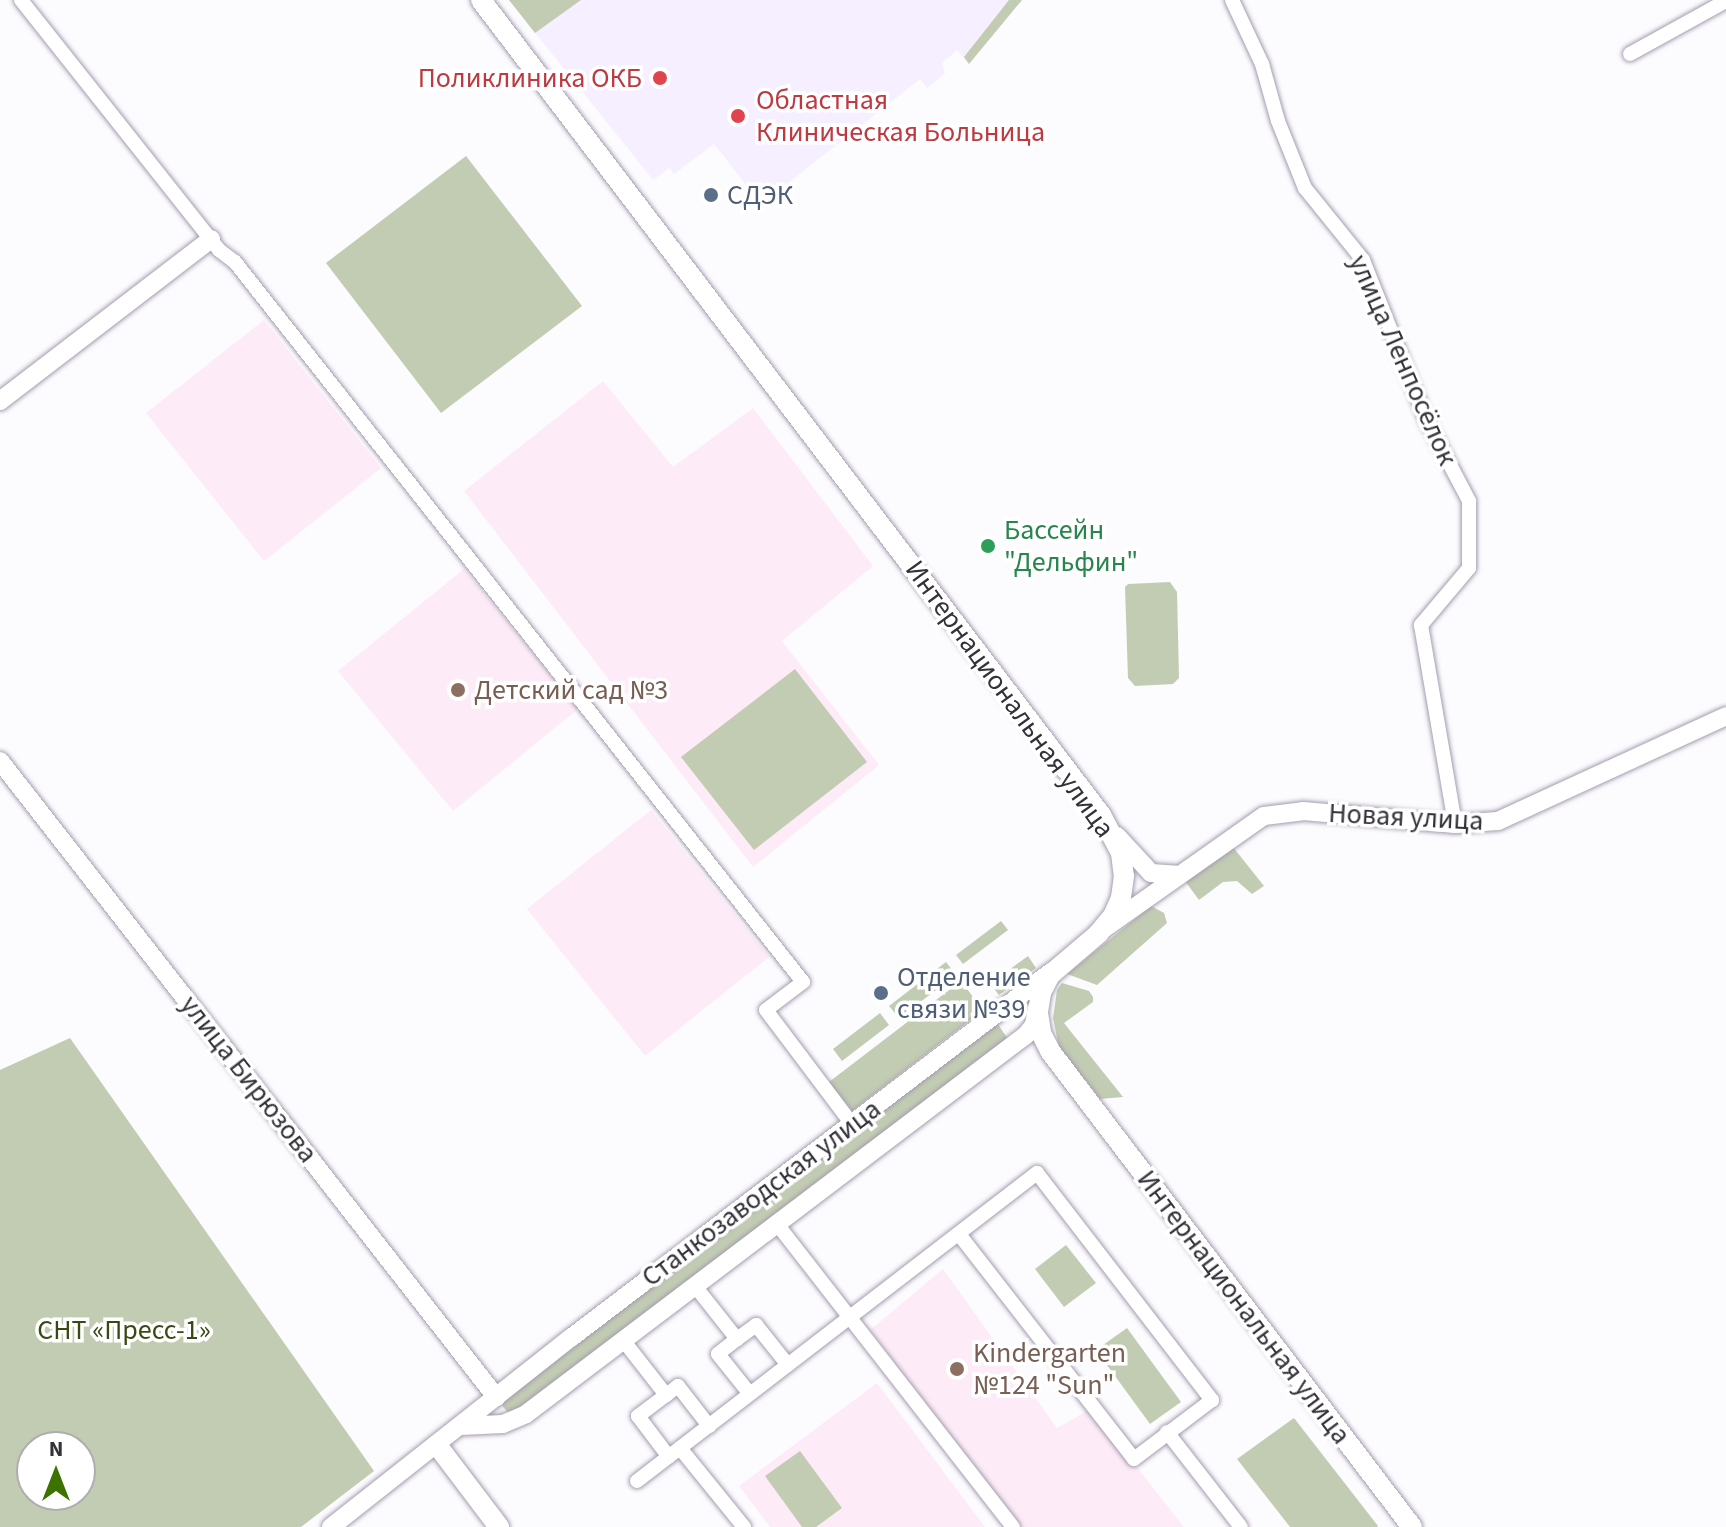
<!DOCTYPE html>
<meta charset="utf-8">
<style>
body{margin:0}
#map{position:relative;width:1726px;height:1527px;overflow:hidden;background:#fcfbfe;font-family:"Source Sans 3",sans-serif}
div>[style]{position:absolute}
.built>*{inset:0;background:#f6efff}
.education>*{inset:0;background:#fdecf7}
.green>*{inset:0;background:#c2ccb3}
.roads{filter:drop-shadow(0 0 2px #a59dae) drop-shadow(0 0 2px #a59dae)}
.minor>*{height:14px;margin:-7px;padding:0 7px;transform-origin:7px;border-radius:7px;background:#fff}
.tertiary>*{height:18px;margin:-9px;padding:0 9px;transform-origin:9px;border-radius:9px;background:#fff}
.secondary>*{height:20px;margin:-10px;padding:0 10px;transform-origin:10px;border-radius:10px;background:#fff}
.dots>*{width:22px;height:22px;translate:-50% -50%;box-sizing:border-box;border:4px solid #fff;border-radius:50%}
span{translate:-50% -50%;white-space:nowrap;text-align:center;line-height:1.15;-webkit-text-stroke:7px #fff;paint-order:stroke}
.health-label{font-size:28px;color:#be3a42}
.right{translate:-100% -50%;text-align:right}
.left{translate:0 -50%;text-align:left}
.service-label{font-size:28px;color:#4e5e75}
.street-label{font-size:28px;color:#343138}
.leisure-label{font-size:28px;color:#27864d}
.education-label{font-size:28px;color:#785e54}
.park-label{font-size:28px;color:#384a12}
.north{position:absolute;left:16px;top:1431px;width:80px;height:80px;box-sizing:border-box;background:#fff;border:2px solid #aeadaf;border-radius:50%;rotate:0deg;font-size:22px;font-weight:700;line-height:32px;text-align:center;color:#343138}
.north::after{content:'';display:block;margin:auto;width:28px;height:36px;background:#3b7200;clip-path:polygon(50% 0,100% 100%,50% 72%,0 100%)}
</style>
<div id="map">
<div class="built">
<i style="clip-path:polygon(509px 0,1022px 0,969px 64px,957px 50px,942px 63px,945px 73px,927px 88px,920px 79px,761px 204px,714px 144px,674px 174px,669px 168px,653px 180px)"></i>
</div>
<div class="education">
<i style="clip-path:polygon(264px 320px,381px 468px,264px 561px,146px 413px)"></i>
<i style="clip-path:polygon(603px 381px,673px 467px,753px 408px,873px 566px,782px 641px,879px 765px,753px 867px,464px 491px)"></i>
<i style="clip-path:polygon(464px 569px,578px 709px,453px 811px,338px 671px)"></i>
<i style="clip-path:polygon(651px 810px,769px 957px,645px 1056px,527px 909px)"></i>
<i style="clip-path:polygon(943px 1269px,1057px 1428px,1091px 1409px,1184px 1527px,1018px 1527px,870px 1330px)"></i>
<i style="clip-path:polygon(877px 1383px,985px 1527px,770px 1527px,739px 1486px)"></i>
</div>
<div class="green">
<i style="clip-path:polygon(509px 0,581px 0,535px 33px)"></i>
<i style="clip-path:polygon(1009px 0,1022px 0,969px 64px,964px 57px)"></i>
<i style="clip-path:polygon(466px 156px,582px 306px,441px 413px,326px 263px)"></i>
<i style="clip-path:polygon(1170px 582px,1177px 592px,1179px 678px,1173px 684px,1135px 686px,1128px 678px,1125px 587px,1128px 584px)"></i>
<i style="clip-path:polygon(795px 669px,867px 762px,754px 850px,681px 757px)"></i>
<i style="clip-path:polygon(1233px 847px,1264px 886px,1252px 894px,1237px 881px,1223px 882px,1199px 900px,1185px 881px)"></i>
<i style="clip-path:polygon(1151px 906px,1164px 913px,1167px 923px,1097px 985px,1067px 974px)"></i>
<i style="clip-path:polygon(1001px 921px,1008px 930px,963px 964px,956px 955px)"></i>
<i style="clip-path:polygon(1028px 956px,1036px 968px,999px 995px,990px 984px)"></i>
<i style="clip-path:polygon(946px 962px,956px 975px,899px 1018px,889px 1006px)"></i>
<i style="clip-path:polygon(961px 981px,983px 1010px,852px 1111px,829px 1082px)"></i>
<i style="clip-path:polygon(1062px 983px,1089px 991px,1093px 997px,1093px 1002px,1064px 1023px,1123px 1097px,1100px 1099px,1059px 1047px,1053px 1018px,1057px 990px)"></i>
<i style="clip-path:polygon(880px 1013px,889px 1025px,842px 1061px,833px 1049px)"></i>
<i style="clip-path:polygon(995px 1020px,1008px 1039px,512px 1417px,500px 1403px)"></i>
<i style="clip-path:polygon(evenodd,70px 1038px,374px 1471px,301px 1527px,0 1527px,0 1070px,70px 1038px,80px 1447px,80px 1495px,32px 1495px,32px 1447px,80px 1447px)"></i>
<i style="clip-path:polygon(1066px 1245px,1096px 1283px,1064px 1307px,1035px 1269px)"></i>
<i style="clip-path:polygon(1127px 1328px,1181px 1402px,1150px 1424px,1096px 1350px)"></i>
<i style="clip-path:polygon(1294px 1418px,1378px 1526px,1377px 1527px,1290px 1527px,1237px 1459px)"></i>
<i style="clip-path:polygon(800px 1451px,842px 1508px,816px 1527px,802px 1527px,765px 1476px)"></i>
</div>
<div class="roads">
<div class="minor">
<i style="left:21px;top:0;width:319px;rotate:51.6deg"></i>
<i style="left:219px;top:250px;width:20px;rotate:37deg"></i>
<i style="left:235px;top:262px;width:917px;rotate:51.73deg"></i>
<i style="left:803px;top:982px;width:46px;rotate:142.9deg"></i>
<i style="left:766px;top:1010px;width:143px;rotate:53deg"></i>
<i style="left:1232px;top:0;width:71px;rotate:64.9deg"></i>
<i style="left:1262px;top:64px;width:59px;rotate:74.3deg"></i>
<i style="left:1278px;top:121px;width:72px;rotate:68.1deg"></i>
<i style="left:1305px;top:188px;width:92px;rotate:51.1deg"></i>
<i style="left:1363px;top:260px;width:171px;rotate:68.4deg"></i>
<i style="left:1426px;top:419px;width:93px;rotate:62.3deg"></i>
<i style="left:1469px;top:501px;width:67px;rotate:90deg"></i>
<i style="left:1469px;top:568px;width:75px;rotate:130.1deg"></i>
<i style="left:1421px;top:625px;width:202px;rotate:80.3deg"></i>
<i style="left:1630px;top:54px;width:110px;rotate:-28.9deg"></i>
<i style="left:777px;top:1224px;width:384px;rotate:52.1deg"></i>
<i style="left:695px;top:1286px;width:68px;rotate:51.6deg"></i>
<i style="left:737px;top:1339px;width:24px;rotate:142deg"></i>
<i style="left:718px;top:1354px;width:51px;rotate:51.3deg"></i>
<i style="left:737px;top:1339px;width:24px;rotate:-36deg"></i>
<i style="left:756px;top:1325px;width:51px;rotate:51.3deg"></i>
<i style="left:623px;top:1340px;width:70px;rotate:52deg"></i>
<i style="left:666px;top:1395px;width:35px;rotate:143deg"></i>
<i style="left:638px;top:1416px;width:51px;rotate:52.9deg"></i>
<i style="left:666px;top:1395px;width:15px;rotate:-37deg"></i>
<i style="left:678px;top:1386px;width:51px;rotate:52.2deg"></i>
<i style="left:1167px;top:1432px;width:120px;rotate:52.1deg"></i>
<i style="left:680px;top:1448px;width:102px;rotate:51deg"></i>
<i style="left:637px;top:1481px;width:505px;rotate:-37.6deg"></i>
<i style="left:1037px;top:1173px;width:287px;rotate:52.4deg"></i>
<i style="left:1212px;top:1400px;width:98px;rotate:142.9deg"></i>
<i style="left:1134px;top:1459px;width:285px;rotate:-127.9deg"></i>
</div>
<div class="tertiary">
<i style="left:0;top:401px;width:266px;rotate:-37.5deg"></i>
<i style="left:0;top:761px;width:807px;rotate:52.05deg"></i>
<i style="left:1117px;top:836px;width:50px;rotate:47.4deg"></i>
<i style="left:1151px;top:873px;width:26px;rotate:4deg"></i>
<i style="left:1105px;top:928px;width:194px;rotate:-35.2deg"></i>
<i style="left:1264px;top:816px;width:39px;rotate:-7deg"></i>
<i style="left:1303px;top:811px;width:153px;rotate:4.9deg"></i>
<i style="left:1455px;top:824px;width:43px;rotate:-4deg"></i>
<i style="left:1498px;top:821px;width:251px;rotate:-24.7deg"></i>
<i style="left:461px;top:1426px;width:42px;rotate:-2.7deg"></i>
<i style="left:503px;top:1424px;width:25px;rotate:-23deg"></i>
<i style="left:526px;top:1414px;width:627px;rotate:-37.16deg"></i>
<i style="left:1026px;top:1035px;width:13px;rotate:-51deg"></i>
<i style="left:1034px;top:1025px;width:17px;rotate:-80deg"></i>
<i style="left:331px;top:1527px;width:307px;rotate:-38.3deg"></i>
<i style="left:572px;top:1337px;width:602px;rotate:-37.31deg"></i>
</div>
<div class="secondary">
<i style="left:481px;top:0;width:1024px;rotate:52.74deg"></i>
<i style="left:1101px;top:815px;width:43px;rotate:62.2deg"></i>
<i style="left:1121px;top:853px;width:23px;rotate:83deg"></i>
<i style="left:1124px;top:876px;width:22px;rotate:98deg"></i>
<i style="left:1121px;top:898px;width:20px;rotate:114deg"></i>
<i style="left:1113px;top:916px;width:23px;rotate:130deg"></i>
<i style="left:1098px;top:934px;width:63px;rotate:139.5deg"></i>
<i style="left:1050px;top:975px;width:20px;rotate:117deg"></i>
<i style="left:1041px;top:993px;width:20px;rotate:99deg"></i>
<i style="left:1038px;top:1013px;width:20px;rotate:81deg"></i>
<i style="left:1041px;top:1033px;width:20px;rotate:63deg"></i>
<i style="left:1050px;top:1051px;width:598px;rotate:52.75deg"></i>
<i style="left:437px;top:1445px;width:103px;rotate:52.9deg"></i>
</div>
</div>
<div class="dots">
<i style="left:660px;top:78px;background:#e0444e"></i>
<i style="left:738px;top:116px;background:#e0444e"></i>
<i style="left:711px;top:195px;background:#5c6f8a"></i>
<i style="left:988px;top:546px;background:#2e9e5b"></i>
<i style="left:458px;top:690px;background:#8d6e63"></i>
<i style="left:881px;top:993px;background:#5c6f8a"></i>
<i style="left:957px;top:1369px;background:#8d6e63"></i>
</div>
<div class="health-label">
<span class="right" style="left:642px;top:78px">Поликлиника ОКБ</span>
<span class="left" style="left:756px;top:116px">Областная<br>Клиническая Больница</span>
</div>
<div class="service-label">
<span class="left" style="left:727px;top:195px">СДЭК</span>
<span class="left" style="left:897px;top:993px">Отделение<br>связи №39</span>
</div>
<div class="street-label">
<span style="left:1403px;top:360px;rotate:66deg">улица Ленпосёлок</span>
<span style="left:1010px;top:699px;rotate:54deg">Интернациональная улица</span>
<span style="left:1406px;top:817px;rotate:3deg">Новая улица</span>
<span style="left:249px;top:1079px;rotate:52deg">улица Бирюзова</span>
<span style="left:761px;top:1193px;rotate:-37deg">Станкозаводская улица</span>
<span style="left:1244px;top:1307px;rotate:53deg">Интернациональная улица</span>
</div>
<div class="leisure-label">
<span class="left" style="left:1004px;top:546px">Бассейн<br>"Дельфин"</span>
</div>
<div class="education-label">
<span class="left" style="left:474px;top:690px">Детский сад №3</span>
<span class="left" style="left:973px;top:1369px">Kindergarten<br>№124 "Sun"</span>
</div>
<div class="park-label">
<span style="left:124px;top:1330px">СНТ «Пресс-1»</span>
</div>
<div class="north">N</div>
</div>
